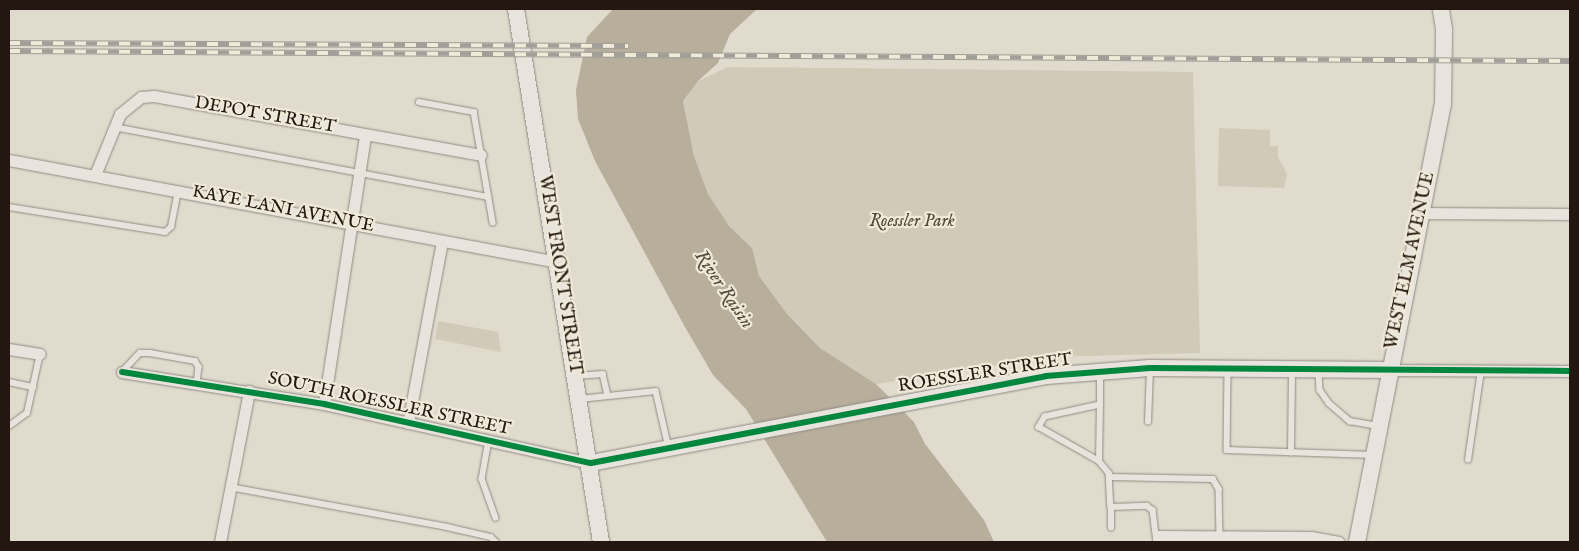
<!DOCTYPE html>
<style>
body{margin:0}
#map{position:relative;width:1579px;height:551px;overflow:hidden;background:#e0dbcd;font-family:"IM FELL English",serif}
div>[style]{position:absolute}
.green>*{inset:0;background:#d2cab8}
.water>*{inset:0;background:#b7ae9c}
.roads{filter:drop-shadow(0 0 1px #8f8b82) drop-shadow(0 0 1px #8f8b82)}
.lane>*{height:5.5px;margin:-2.75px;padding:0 2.75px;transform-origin:2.75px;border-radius:2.75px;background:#e8e4dd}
.street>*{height:11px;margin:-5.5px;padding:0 5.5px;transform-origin:5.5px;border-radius:5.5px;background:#e8e4dd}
.secondary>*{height:16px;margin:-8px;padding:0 8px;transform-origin:8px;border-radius:8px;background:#e8e4dd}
.rail>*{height:5.5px;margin-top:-2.75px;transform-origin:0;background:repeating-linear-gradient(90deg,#f0ead9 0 11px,#a29f99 0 22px);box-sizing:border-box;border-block:1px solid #a29f99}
.cycleway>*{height:6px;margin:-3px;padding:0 3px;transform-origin:3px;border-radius:3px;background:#00873e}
span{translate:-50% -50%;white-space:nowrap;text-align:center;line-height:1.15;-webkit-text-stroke:4.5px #f0ead9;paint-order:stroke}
.street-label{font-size:18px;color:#241610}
.park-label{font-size:18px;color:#55483d;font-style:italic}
.water-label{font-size:19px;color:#584b40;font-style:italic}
.frame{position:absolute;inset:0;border:10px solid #241610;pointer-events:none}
</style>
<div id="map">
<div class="green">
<i style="clip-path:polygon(728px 67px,1193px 72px,1200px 353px,1048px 357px,876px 384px,820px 348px,787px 314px,759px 276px,752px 248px,729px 226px,708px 194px,694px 156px,683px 101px,698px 81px)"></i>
<i style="clip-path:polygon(1219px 128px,1270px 130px,1270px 146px,1278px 146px,1278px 157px,1287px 174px,1284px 188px,1218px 186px)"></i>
<i style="clip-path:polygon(438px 321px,498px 332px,501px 352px,435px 339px)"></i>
</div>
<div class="water">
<i style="clip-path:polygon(613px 9px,757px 9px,730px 34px,718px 63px,698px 81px,683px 101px,694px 156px,708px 194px,729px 226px,752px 248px,759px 276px,787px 314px,820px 348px,876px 384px,914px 422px,925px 444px,984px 520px,994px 542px,827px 542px,746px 409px,713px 375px,685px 327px,595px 161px,578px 119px,576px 90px,587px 37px)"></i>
</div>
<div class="roads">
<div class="lane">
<i style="left:419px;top:102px;width:56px;rotate:10.3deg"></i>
<i style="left:474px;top:112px;width:112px;rotate:80.2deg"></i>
<i style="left:114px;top:127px;width:381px;rotate:10.6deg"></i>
<i style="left:9px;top:207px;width:158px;rotate:9.1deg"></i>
<i style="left:165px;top:232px;width:8px;rotate:-40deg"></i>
<i style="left:171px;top:227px;width:36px;rotate:-79deg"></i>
<i style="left:1228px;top:371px;width:79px;rotate:90.7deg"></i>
<i style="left:1227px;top:450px;width:146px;rotate:2deg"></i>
<i style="left:122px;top:372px;width:26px;rotate:-47deg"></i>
<i style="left:140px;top:353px;width:10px"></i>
<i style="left:150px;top:353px;width:46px;rotate:10.1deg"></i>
<i style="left:195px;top:361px;width:7px;rotate:56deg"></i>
<i style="left:199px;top:367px;width:16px;rotate:97deg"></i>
<i style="left:1319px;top:372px;width:18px;rotate:87deg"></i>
<i style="left:1320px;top:390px;width:16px;rotate:55deg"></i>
<i style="left:1329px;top:403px;width:28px;rotate:41deg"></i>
<i style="left:1350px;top:421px;width:28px;rotate:10deg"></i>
<i style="left:576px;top:376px;width:27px;rotate:-4deg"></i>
<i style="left:603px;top:374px;width:22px;rotate:77deg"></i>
<i style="left:9px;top:382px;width:25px;rotate:12deg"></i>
<i style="left:580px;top:399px;width:76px;rotate:-6deg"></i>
<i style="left:656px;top:391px;width:58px;rotate:77.2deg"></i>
<i style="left:1100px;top:405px;width:56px;rotate:167.7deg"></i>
<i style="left:1045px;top:417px;width:12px;rotate:121deg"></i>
<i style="left:1039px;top:427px;width:69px;rotate:29.5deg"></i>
<i style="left:1099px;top:461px;width:56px;rotate:-89deg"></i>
<i style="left:1100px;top:405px;width:31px;rotate:-90deg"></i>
<i style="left:1148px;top:422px;width:51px;rotate:-87.8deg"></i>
<i style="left:9px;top:426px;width:22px;rotate:-36deg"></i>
<i style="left:27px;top:413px;width:60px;rotate:-77.6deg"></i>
<i style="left:489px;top:440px;width:40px;rotate:100deg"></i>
<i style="left:482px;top:479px;width:41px;rotate:70.3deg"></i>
<i style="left:1291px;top:453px;width:83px;rotate:-89.3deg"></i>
<i style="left:1468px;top:460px;width:90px;rotate:-81.7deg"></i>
<i style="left:1099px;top:461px;width:16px;rotate:50deg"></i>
<i style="left:1109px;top:473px;width:34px;rotate:87deg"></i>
<i style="left:1109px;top:477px;width:104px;rotate:1.1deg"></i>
<i style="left:1213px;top:479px;width:12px;rotate:59deg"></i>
<i style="left:1219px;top:489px;width:47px;rotate:88.8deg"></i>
<i style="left:230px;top:487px;width:221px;rotate:10.4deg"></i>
<i style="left:447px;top:527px;width:45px;rotate:12.8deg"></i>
<i style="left:491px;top:537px;width:7px;rotate:45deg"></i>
<i style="left:1111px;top:528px;width:21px;rotate:-90deg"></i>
<i style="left:1111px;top:507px;width:36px;rotate:-2deg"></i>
<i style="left:1147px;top:506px;width:7px;rotate:34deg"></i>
<i style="left:1153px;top:510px;width:32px;rotate:83deg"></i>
</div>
<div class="street">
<i style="left:9px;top:160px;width:557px;rotate:10.54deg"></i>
<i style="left:95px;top:175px;width:66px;rotate:-67.7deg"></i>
<i style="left:120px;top:114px;width:27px;rotate:-39deg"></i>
<i style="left:141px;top:97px;width:13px;rotate:-4deg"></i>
<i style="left:154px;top:96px;width:332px;rotate:10.2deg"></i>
<i style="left:1422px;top:213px;width:148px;rotate:0.4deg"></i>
<i style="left:9px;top:349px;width:31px;rotate:9deg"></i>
<i style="left:1389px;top:370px;width:181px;rotate:0.3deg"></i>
<i style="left:122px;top:372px;width:205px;rotate:9deg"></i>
<i style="left:324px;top:404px;width:273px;rotate:12.5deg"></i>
<i style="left:324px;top:404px;width:272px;rotate:-81.3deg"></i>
<i style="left:408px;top:423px;width:185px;rotate:-79.4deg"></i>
<i style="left:1158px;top:536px;width:153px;rotate:0.4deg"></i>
<i style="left:1311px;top:537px;width:28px;rotate:10deg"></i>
<i style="left:220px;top:542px;width:154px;rotate:-79.1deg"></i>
</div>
<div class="secondary">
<i style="left:516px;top:9px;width:540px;rotate:80.94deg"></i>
<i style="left:591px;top:463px;width:463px;rotate:-10.8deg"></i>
<i style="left:1046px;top:376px;width:104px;rotate:-4.4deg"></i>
<i style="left:1150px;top:368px;width:239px;rotate:0.5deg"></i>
<i style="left:1357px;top:542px;width:445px;rotate:-78.9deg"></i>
<i style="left:1443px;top:105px;width:76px;rotate:-89.2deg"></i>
<i style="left:1444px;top:29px;width:20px;rotate:-99deg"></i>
</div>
</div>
<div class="rail">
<i style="left:9px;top:43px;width:619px;rotate:0.28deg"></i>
<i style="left:9px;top:51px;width:1561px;rotate:0.37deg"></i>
</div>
<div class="cycleway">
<i style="left:122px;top:372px;width:205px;rotate:9deg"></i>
<i style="left:324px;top:404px;width:273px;rotate:12.5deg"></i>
<i style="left:591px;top:463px;width:463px;rotate:-10.8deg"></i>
<i style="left:1046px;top:376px;width:104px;rotate:-4.4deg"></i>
<i style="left:1150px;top:368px;width:420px;rotate:0.4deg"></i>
</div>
<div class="street-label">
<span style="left:265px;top:116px;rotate:10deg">DEPOT STREET</span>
<span style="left:283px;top:210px;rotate:11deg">KAYE LANI AVENUE</span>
<span style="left:1411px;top:261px;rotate:-78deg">WEST ELM AVENUE</span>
<span style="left:559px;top:275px;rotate:81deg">WEST FRONT STREET</span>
<span style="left:985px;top:374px;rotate:-9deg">ROESSLER STREET</span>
<span style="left:389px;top:405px;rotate:12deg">SOUTH ROESSLER STREET</span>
</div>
<div class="park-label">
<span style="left:912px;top:222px">Roessler Park</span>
</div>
<div class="water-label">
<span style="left:723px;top:290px;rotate:56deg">River Raisin</span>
</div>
<div class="frame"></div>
</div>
